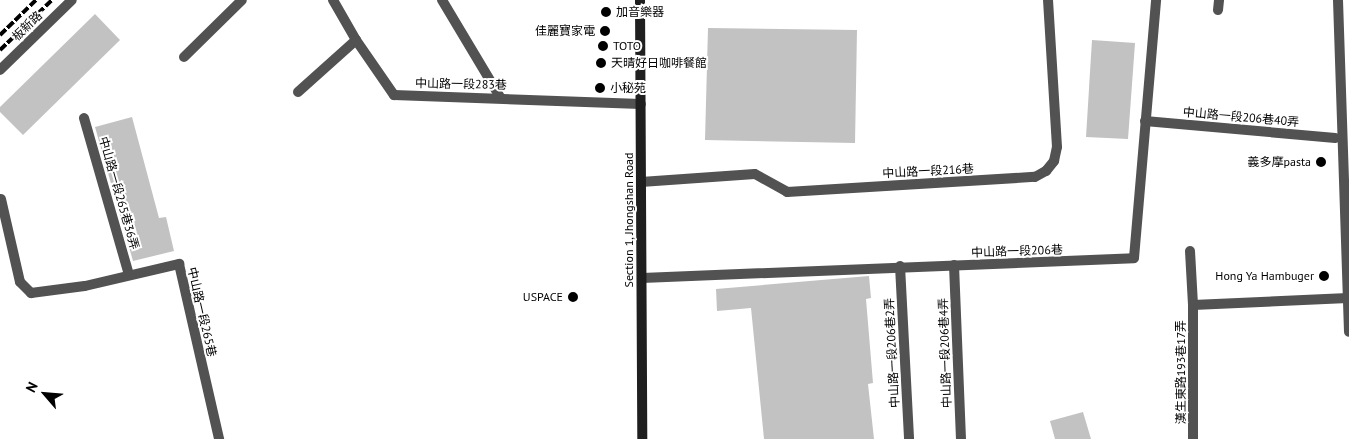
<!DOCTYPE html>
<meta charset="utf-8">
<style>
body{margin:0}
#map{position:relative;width:1349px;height:439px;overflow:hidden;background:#fff;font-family:"PT Sans","Noto Sans TC",sans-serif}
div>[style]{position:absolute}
.building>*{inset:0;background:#c2c2c2}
.lane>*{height:10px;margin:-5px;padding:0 5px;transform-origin:5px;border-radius:5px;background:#525252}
.street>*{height:10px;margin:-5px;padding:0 5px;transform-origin:5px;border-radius:5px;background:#525252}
.secondary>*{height:10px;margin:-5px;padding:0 5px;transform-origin:5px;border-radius:5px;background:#1f1f1f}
.rail>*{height:4px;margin-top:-2px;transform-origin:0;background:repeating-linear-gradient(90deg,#000 0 8px,transparent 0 10.5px)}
.dots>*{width:14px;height:14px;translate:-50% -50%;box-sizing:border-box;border:2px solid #fff;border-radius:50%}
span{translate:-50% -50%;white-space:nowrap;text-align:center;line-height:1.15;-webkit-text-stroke:4px #fff;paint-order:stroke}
.poi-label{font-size:12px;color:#000}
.left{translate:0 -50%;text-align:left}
.right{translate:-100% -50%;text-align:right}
.street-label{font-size:12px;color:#000}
.north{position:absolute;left:20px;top:369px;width:50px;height:50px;-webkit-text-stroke:4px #fff;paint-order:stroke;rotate:297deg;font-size:14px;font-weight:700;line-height:20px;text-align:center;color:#000}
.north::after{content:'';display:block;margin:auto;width:18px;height:22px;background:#000;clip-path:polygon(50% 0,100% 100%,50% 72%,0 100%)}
</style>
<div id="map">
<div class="building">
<i style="clip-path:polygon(95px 14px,120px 40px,23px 135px,0 112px,0 107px)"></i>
<i style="clip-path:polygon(708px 28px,857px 30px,855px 143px,705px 140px)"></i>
<i style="clip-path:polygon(1092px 40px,1135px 43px,1128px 139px,1086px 137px)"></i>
<i style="clip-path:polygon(132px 117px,159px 218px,166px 217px,174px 251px,133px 261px,95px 127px)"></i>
<i style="clip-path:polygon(869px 276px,871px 298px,866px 299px,873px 383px,868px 384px,874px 439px,764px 439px,751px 308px,717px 311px,716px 289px)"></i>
<i style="clip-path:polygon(1083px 412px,1091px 439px,1055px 439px,1050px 421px)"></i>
</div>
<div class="lane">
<i style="left:333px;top:0;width:46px;rotate:60.1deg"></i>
<i style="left:356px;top:40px;width:67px;rotate:55.4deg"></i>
<i style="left:394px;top:95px;width:247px;rotate:2.1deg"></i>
<i style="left:442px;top:0;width:113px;rotate:59.1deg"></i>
<i style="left:1218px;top:10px;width:10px;rotate:-84deg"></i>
<i style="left:184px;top:57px;width:81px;rotate:-44.5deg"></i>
<i style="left:298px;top:92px;width:78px;rotate:-41.9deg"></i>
<i style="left:84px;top:118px;width:163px;rotate:74deg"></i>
<i style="left:1145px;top:121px;width:191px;rotate:5.1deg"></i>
<i style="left:641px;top:182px;width:114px;rotate:-4deg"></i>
<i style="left:755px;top:174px;width:37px;rotate:29deg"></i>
<i style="left:787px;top:192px;width:248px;rotate:-3.5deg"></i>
<i style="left:1035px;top:177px;width:13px;rotate:-29deg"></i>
<i style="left:1046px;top:171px;width:13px;rotate:-51deg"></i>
<i style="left:1054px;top:161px;width:14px;rotate:-78deg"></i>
<i style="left:1057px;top:147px;width:147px;rotate:-93.5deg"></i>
<i style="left:1px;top:199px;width:85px;rotate:77.1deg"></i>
<i style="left:20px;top:282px;width:16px;rotate:45deg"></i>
<i style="left:31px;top:293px;width:54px;rotate:-7.4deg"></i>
<i style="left:85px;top:286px;width:97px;rotate:-13.2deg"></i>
<i style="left:179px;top:264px;width:180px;rotate:77.1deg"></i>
<i style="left:1190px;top:251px;width:54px;rotate:86.8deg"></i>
<i style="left:1193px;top:305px;width:134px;rotate:90deg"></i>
<i style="left:954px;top:265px;width:174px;rotate:87.7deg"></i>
<i style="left:900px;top:266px;width:173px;rotate:87deg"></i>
<i style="left:642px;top:278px;width:492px;rotate:-2.3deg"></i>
<i style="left:1134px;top:258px;width:259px;rotate:-85.1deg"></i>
<i style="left:1193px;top:305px;width:155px;rotate:-2.6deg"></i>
</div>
<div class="street">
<i style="left:1338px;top:0;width:332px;rotate:88.1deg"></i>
<i style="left:0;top:70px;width:100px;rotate:-44.2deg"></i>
</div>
<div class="secondary">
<i style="left:640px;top:0;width:439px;rotate:89.7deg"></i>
</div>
<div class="rail">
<i style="left:0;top:35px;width:50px;rotate:-44.2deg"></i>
<i style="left:0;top:50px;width:72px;rotate:-43.9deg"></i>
</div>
<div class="dots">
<i style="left:606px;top:12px;background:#000"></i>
<i style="left:605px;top:31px;background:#000"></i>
<i style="left:603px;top:46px;background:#000"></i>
<i style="left:601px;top:63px;background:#000"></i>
<i style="left:600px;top:88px;background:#000"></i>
<i style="left:1321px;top:162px;background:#000"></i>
<i style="left:1324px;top:276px;background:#000"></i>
<i style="left:573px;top:297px;background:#000"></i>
</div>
<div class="poi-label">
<span class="left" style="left:616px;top:12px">加音樂器</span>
<span class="right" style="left:595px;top:31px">佳麗寶家電</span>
<span class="left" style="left:613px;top:46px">TOTO</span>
<span class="left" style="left:611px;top:63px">天晴好日咖啡餐館</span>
<span class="left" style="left:610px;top:88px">小秘苑</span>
<span class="right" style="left:1311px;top:162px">義多摩pasta</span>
<span class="right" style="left:1314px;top:276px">Hong Ya Hambuger</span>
<span class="right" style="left:563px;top:297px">USPACE</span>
</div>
<div class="street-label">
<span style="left:27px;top:26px;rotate:-44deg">板新路</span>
<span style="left:461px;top:84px;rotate:1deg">中山路一段283巷</span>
<span style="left:1241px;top:117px;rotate:5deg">中山路一段206巷40弄</span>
<span style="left:928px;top:171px;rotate:-3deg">中山路一段216巷</span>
<span style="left:119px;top:193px;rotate:74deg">中山路一段265巷36弄</span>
<span style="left:629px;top:220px;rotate:-90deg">Section 1, Jhongshan Road</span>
<span style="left:1017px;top:251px;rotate:-2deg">中山路一段206巷</span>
<span style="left:202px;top:312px;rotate:77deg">中山路一段265巷</span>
<span style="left:892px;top:353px;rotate:-93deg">中山路一段206巷2弄</span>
<span style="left:945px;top:353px;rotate:-92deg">中山路一段206巷4弄</span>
<span style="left:1181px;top:372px;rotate:-90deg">漢生東路193巷17弄</span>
</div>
<div class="north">N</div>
</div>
